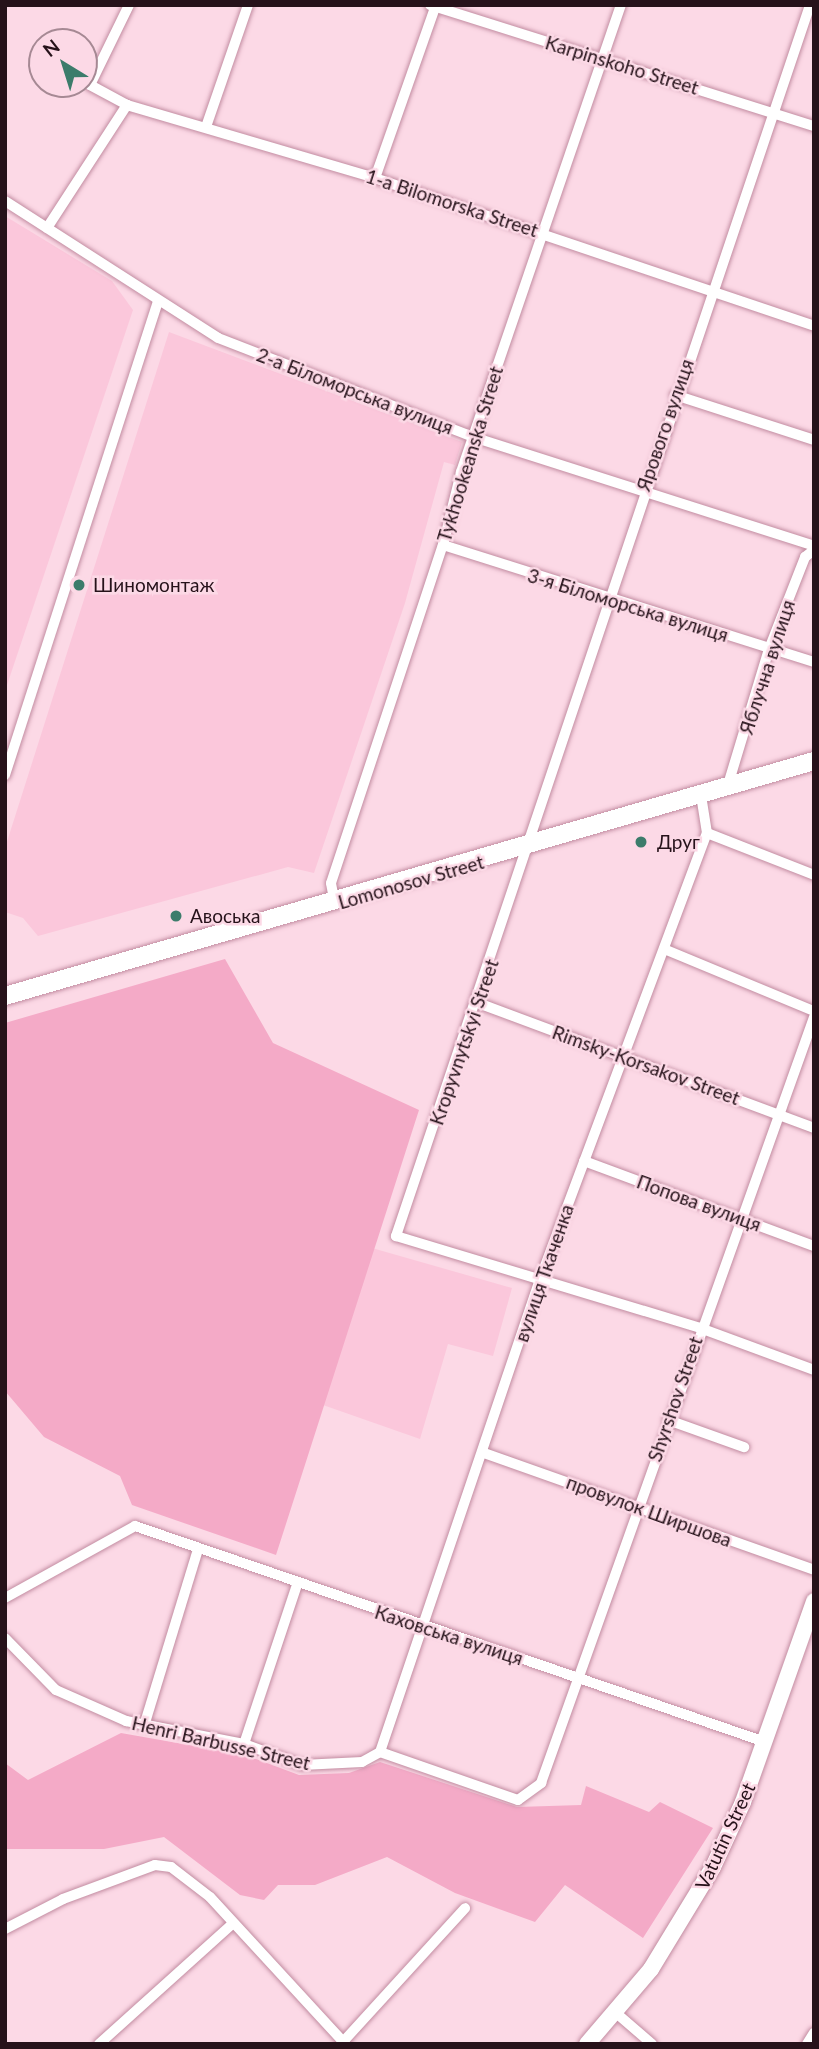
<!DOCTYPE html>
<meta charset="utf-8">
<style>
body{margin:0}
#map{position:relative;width:819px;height:2049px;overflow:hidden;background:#fcd9e6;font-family:Lato,sans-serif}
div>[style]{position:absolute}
.built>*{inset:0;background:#fbc7db}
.green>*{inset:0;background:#f4aac7}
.roads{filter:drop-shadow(0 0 2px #c28ca1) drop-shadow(0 0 2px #c28ca1)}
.street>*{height:10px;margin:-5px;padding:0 5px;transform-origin:5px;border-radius:5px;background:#fff}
.secondary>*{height:16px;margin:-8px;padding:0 8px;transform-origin:8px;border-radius:8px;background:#fff}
.primary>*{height:18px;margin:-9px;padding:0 9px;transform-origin:9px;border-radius:9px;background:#fff}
.dots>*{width:19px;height:19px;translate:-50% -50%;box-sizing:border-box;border:4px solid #fcd9e6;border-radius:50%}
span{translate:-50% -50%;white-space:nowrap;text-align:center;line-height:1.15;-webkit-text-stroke:5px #fcd9e6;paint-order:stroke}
.street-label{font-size:19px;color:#26121a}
.poi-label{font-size:19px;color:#26121a}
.left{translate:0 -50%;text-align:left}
.frame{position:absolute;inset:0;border:7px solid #26121a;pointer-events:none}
.north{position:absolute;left:28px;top:28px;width:70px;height:70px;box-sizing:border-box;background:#fcd9e6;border:2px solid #a68994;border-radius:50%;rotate:322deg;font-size:19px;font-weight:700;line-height:28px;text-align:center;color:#26121a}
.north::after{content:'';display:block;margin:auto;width:24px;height:32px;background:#3c7c6b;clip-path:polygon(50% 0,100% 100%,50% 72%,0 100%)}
</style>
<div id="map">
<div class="built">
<i style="clip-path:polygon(5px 216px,112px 281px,133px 310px,5px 691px)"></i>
<i style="clip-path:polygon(169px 332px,462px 442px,455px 465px,444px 462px,405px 603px,314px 873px,288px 867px,38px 936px,23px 918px,5px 912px,5px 848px)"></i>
<i style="clip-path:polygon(372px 1248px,512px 1288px,493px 1356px,448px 1344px,420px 1439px,323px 1405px)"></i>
</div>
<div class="green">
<i style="clip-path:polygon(225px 959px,273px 1043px,419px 1110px,276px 1555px,132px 1505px,120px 1476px,44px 1437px,5px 1391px,5px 1023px)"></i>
<i style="clip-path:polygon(121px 1733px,245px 1755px,299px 1775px,349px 1773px,380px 1762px,517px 1807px,581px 1805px,586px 1786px,649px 1812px,660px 1802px,713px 1828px,643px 1938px,565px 1885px,535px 1922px,455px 1893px,387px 1857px,315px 1885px,278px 1885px,264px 1900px,240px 1895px,164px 1837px,104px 1849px,5px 1849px,5px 1763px,28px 1780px)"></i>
</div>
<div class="roads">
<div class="street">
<i style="left:129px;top:5px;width:89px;rotate:116deg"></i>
<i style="left:90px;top:85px;width:42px;rotate:28.4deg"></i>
<i style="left:127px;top:105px;width:259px;rotate:16.4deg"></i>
<i style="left:375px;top:178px;width:463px;rotate:18.6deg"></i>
<i style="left:430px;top:5px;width:403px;rotate:17.5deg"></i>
<i style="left:810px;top:5px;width:1299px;rotate:108.59deg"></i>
<i style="left:396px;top:1236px;width:318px;rotate:16.8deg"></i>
<i style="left:700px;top:1328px;width:121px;rotate:20.2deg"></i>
<i style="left:206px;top:127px;width:129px;rotate:-71deg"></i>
<i style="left:375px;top:178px;width:183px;rotate:-70.6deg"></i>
<i style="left:5px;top:201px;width:253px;rotate:32.7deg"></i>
<i style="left:218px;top:338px;width:274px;rotate:21.2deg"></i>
<i style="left:473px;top:437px;width:358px;rotate:17.7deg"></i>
<i style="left:47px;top:228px;width:147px;rotate:-57deg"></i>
<i style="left:675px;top:395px;width:146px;rotate:17.9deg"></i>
<i style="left:443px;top:545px;width:389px;rotate:17.5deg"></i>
<i style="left:5px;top:775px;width:497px;rotate:-72.1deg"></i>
<i style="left:727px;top:788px;width:145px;rotate:-73.2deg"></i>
<i style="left:769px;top:649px;width:99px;rotate:-68.6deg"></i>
<i style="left:805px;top:557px;width:11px;rotate:-38deg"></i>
<i style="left:707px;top:833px;width:115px;rotate:21.4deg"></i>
<i style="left:335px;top:904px;width:21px;rotate:-101deg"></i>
<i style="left:331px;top:883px;width:356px;rotate:-71.7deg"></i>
<i style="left:443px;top:545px;width:75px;rotate:-76.1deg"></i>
<i style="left:461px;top:472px;width:494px;rotate:-71.1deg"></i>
<i style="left:664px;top:949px;width:162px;rotate:22.5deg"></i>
<i style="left:478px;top:1003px;width:358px;rotate:20.4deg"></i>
<i style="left:584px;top:1161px;width:245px;rotate:20.3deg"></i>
<i style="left:668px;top:1420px;width:81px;rotate:19.6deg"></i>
<i style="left:484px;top:1453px;width:350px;rotate:19.5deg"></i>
<i style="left:5px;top:1598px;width:149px;rotate:-29deg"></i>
<i style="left:135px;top:1526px;width:666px;rotate:18.92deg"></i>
<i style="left:5px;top:1638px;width:73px;rotate:45.6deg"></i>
<i style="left:56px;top:1690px;width:77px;rotate:23.9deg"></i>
<i style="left:126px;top:1721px;width:120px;rotate:11deg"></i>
<i style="left:244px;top:1744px;width:62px;rotate:19.9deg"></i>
<i style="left:302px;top:1765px;width:60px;rotate:-2.9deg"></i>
<i style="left:362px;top:1762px;width:21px;rotate:-29deg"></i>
<i style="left:144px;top:1726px;width:185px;rotate:-73deg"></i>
<i style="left:244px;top:1744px;width:168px;rotate:-71.6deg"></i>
<i style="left:380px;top:1752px;width:496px;rotate:-71.3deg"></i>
<i style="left:539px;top:1282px;width:479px;rotate:-69.5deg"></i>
<i style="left:707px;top:833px;width:38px;rotate:-99deg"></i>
<i style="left:380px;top:1752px;width:146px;rotate:19.2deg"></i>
<i style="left:518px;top:1800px;width:29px;rotate:-36deg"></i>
<i style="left:541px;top:1783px;width:813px;rotate:-70.38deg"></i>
<i style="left:5px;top:1929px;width:65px;rotate:-27.3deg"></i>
<i style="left:63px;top:1899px;width:98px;rotate:-20.3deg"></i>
<i style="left:155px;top:1865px;width:16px;rotate:7deg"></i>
<i style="left:171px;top:1867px;width:49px;rotate:37.6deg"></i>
<i style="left:210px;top:1897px;width:200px;rotate:47.4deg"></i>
<i style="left:615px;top:2012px;width:49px;rotate:40.9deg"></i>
<i style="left:99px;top:2044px;width:178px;rotate:-42deg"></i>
<i style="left:341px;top:2044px;width:184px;rotate:-47.6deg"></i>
<i style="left:807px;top:2044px;width:13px;rotate:-58deg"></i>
</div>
<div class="secondary">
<i style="left:587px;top:2044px;width:99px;rotate:-49.5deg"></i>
<i style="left:651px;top:1969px;width:119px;rotate:-58.7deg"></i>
<i style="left:713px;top:1867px;width:72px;rotate:-65.2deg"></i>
<i style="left:743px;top:1802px;width:213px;rotate:-70.5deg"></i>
</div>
<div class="primary">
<i style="left:5px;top:996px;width:842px;rotate:-16.2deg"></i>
</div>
</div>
<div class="dots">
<i style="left:79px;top:585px;background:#3c7c6b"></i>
<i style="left:641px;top:842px;background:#3c7c6b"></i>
<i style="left:176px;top:916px;background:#3c7c6b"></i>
</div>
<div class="street-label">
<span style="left:622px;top:65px;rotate:17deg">Karpinskoho Street</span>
<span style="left:452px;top:203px;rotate:18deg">1-a Bilomorska Street</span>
<span style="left:355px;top:391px;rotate:21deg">2-а Біломорська вулиця</span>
<span style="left:665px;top:425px;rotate:-71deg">Ярового вулиця</span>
<span style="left:470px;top:454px;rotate:-73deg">Tykhookeanska Street</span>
<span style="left:628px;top:605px;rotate:17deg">3-я Біломорська вулиця</span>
<span style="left:767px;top:667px;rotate:-72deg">Яблучна вулиця</span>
<span style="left:411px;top:882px;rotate:-16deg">Lomonosov Street</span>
<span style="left:464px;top:1042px;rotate:-71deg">Kropyvnytskyi Street</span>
<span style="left:646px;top:1065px;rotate:20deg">Rimsky-Korsakov Street</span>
<span style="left:699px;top:1203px;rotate:20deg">Попова вулиця</span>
<span style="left:544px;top:1273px;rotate:-71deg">вулиця Ткаченка</span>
<span style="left:675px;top:1399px;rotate:-71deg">Shyrshov Street</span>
<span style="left:649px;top:1511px;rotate:20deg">провулок Ширшова</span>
<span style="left:449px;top:1635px;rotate:18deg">Каховська вулиця</span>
<span style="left:221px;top:1743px;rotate:13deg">Henri Barbusse Street</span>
<span style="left:725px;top:1836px;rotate:-65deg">Vatutin Street</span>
</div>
<div class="poi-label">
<span class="left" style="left:93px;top:585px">Шиномонтаж</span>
<span class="left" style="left:657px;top:842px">Друг</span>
<span class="left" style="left:190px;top:916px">Авоська</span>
</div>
<div class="frame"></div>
<div class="north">N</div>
</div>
